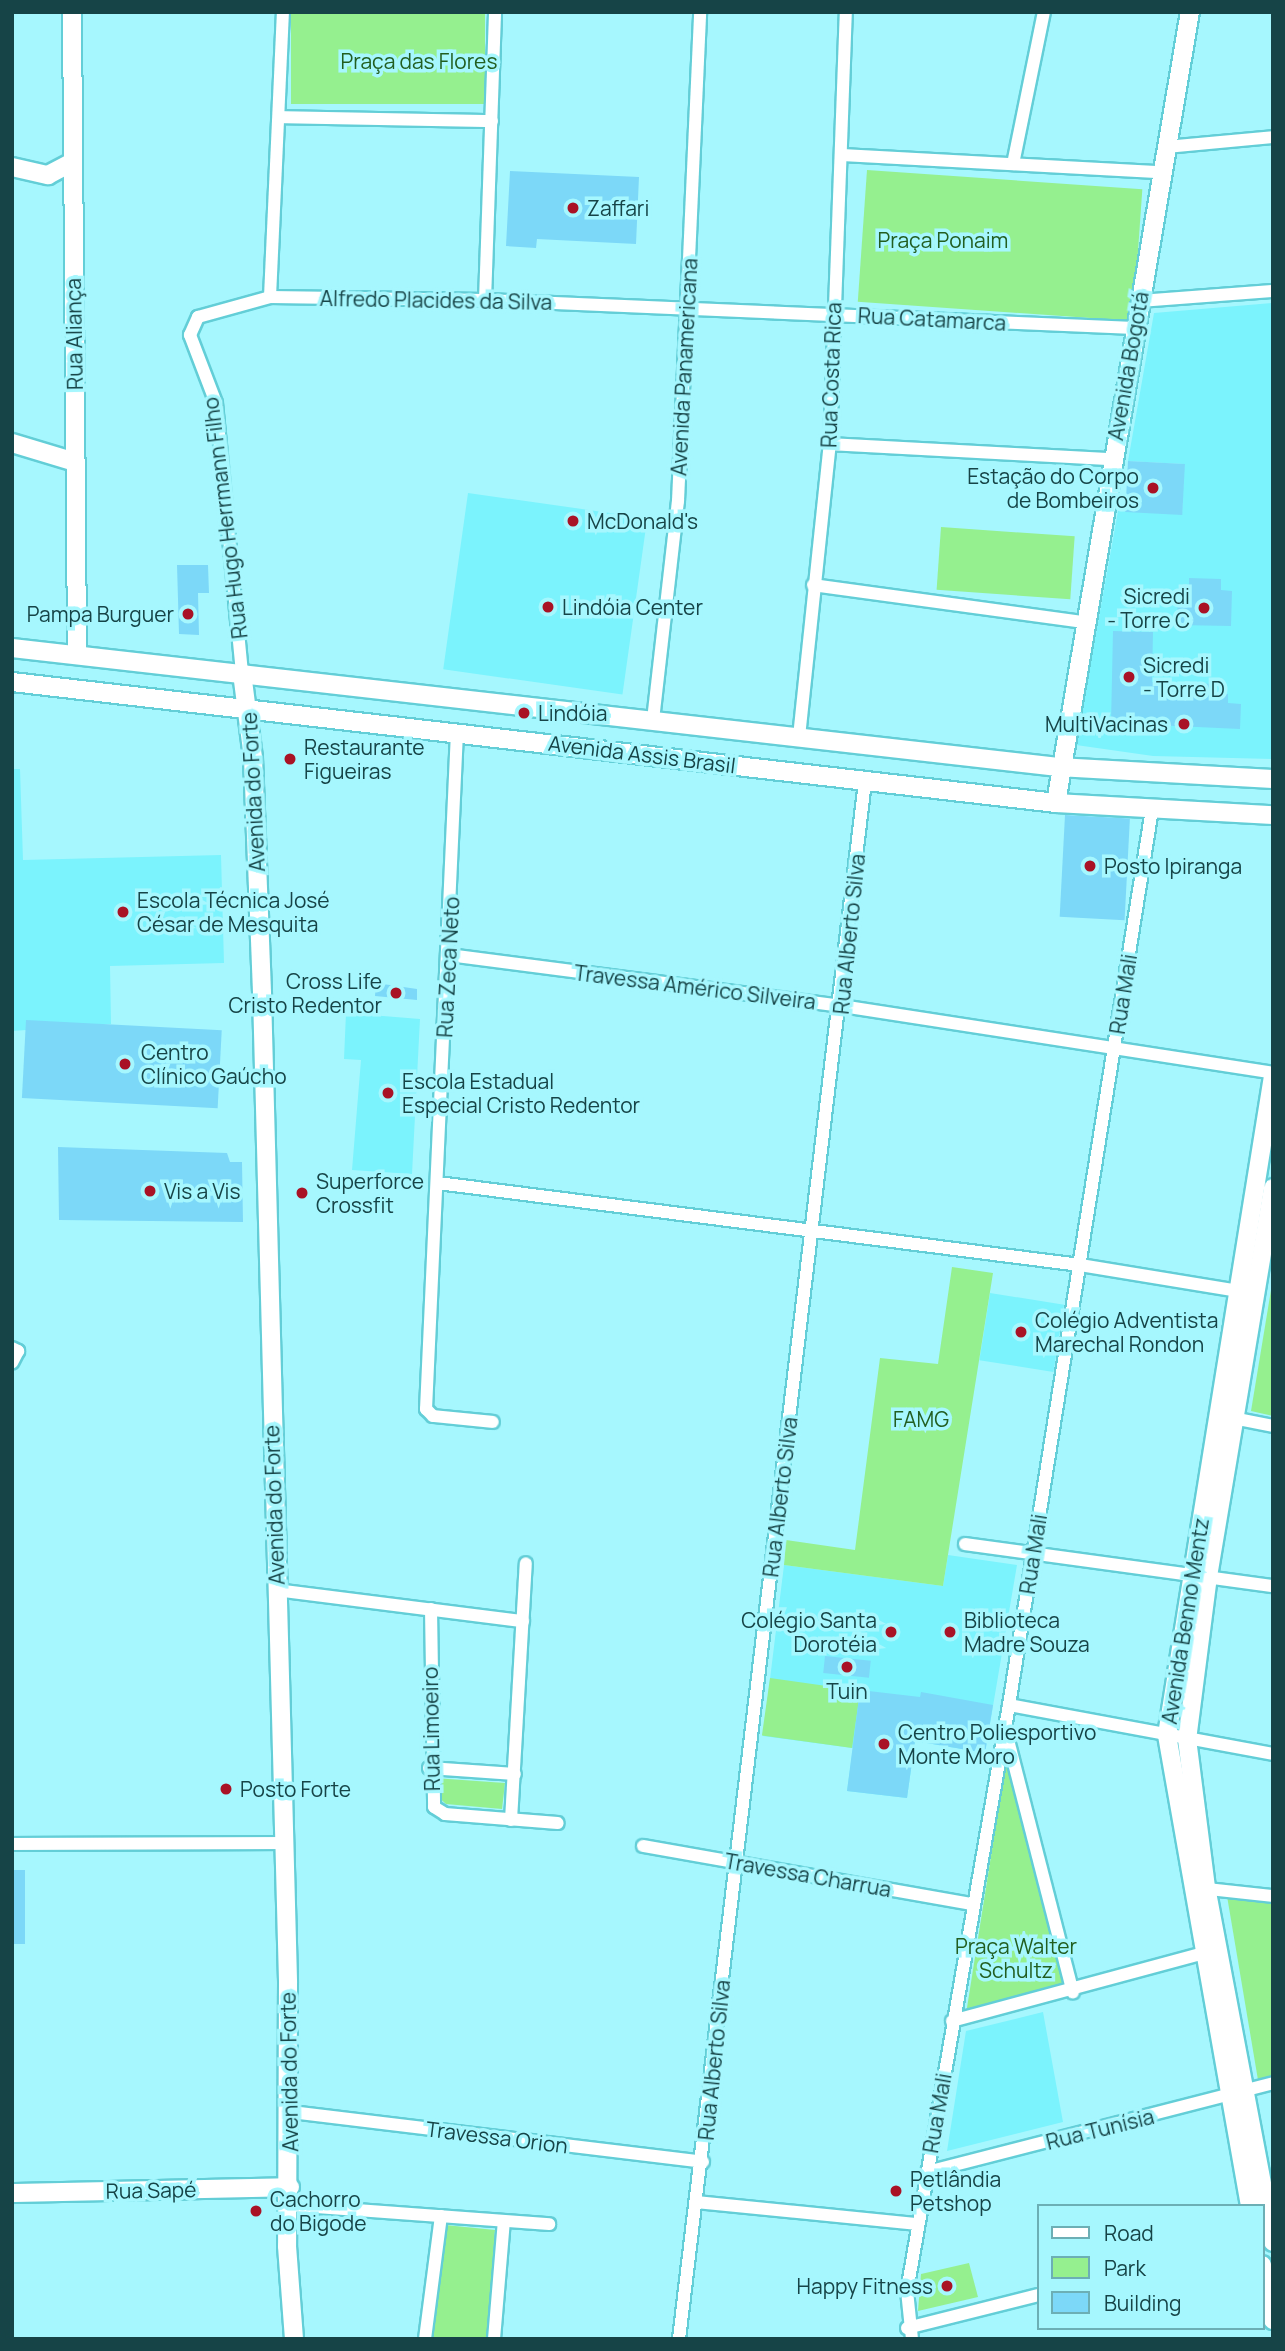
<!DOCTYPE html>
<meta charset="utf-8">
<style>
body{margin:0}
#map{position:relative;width:1285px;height:2351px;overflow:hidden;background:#a6f7fe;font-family:Manrope,sans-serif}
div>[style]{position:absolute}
.built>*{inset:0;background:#7bf3fd;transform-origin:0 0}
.green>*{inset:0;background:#95f08f;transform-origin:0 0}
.building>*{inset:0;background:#7cd8f8;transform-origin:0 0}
.roads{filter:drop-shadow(2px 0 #63ced7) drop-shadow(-2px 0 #63ced7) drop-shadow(0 2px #63ced7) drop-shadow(0 -2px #63ced7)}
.street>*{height:12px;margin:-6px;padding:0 6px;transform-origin:6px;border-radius:6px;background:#fff}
.secondary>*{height:18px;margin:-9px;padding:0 9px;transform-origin:9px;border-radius:9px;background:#fff}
.dots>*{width:19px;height:19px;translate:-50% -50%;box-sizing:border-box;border:4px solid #a6f7fe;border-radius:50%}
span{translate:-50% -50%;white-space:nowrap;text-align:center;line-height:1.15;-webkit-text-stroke:7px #a6f7fe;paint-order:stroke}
.park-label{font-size:21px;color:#225e20}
.poi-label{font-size:21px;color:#164447}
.left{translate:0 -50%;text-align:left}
.right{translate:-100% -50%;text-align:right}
.street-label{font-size:21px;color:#164447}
.frame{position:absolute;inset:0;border:14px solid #164447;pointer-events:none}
.legend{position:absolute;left:1037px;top:2204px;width:228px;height:126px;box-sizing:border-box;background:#a6f7fe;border:2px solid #6cafb5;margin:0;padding:9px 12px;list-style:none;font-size:21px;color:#164447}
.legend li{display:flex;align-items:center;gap:14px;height:35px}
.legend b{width:35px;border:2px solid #6cafb5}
</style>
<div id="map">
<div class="built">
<div style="clip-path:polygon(1273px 303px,1273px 759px,1153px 756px,1076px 745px,1118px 511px,1182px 514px,1184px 464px,1128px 461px,1154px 313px)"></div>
<div style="left:468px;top:493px;width:181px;height:178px;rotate:8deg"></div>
<div style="clip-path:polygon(12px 769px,20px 769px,23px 860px,221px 855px,224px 963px,110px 966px,111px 1024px,12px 1031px)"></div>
<div style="clip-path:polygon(346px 1013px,420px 1019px,412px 1174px,352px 1170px,361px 1060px,344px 1059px)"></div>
<div style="left:990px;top:1293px;width:75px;height:68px;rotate:9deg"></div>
<div style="clip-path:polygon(948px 1555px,1017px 1565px,985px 1753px,915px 1741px,907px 1798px,847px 1791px,853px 1748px,763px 1736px,784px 1565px,943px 1586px)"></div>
<div style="clip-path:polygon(1043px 2012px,1063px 2122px,947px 2151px,966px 2031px)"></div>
</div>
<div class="green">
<div style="left:291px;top:12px;width:194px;height:92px"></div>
<div style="left:867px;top:170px;width:276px;height:132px;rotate:4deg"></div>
<div style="left:941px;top:527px;width:134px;height:63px;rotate:4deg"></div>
<div style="clip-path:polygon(952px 1267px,993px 1273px,943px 1586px,784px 1565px,786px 1540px,855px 1550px,880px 1358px,938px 1364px)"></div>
<div style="clip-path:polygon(1273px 1278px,1273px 1416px,1251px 1411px)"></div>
<div style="left:770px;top:1678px;width:91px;height:58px;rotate:8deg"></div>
<div style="clip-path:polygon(1007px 1755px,1064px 1988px,966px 2014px)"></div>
<div style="clip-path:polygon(434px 1778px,505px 1783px,502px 1809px,446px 1804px,435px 1794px)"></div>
<div style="clip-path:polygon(1226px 1890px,1273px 1898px,1273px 2075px,1258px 2080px)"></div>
<div style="clip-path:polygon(445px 2225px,495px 2230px,487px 2339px,431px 2339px)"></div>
<div style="clip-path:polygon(969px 2263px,978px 2297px,918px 2311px,921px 2274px)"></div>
</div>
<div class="building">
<div style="clip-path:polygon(510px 171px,639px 177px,636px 244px,537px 239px,536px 248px,506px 246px)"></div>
<div style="left:1128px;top:461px;width:57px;height:51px;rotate:3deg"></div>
<div style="clip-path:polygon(177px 565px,208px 565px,209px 593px,198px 593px,199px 635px,179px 634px)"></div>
<div style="clip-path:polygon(1189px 578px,1221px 579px,1221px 590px,1232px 591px,1231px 626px,1177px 625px,1178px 588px,1189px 589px)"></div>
<div style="clip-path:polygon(1113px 631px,1153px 632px,1152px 682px,1217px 684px,1217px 694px,1228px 694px,1228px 703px,1241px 704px,1240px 729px,1111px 723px)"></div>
<div style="left:1065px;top:815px;width:65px;height:102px;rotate:3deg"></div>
<div style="clip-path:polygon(376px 983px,417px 989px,417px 1000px,375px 996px)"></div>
<div style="left:26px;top:1020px;width:196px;height:78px;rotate:3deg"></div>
<div style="clip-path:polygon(58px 1147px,227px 1153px,230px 1162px,242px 1162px,243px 1222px,59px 1220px)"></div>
<div style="left:825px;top:1656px;width:46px;height:17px;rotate:6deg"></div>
<div style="clip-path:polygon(860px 1690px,920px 1697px,921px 1692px,993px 1705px,985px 1753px,915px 1741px,907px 1798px,847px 1791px)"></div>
<div style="left:12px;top:1870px;width:13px;height:74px"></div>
</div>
<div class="roads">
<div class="street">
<div style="left:279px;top:117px;width:213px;rotate:1.1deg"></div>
<div style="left:1166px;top:147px;width:107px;rotate:-5.3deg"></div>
<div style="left:842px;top:155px;width:319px;rotate:3.1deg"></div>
<div style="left:1013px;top:164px;width:155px;rotate:-78.5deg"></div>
<div style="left:270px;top:297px;width:285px;rotate:-87.4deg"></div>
<div style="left:485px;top:300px;width:288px;rotate:-88deg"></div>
<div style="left:1139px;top:301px;width:134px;rotate:-4.3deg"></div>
<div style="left:830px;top:444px;width:281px;rotate:3.1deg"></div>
<div style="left:813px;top:585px;width:273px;rotate:7.8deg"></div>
<div style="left:242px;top:673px;width:271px;rotate:-95.5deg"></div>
<div style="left:216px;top:403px;width:73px;rotate:-110.9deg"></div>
<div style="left:190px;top:335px;width:20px;rotate:-66deg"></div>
<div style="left:198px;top:317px;width:75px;rotate:-15.5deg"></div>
<div style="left:270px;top:297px;width:215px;rotate:0.8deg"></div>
<div style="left:485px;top:300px;width:650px;rotate:2.47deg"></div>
<div style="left:653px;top:720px;width:220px;rotate:-83.5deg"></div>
<div style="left:678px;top:501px;width:489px;rotate:-87.4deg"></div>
<div style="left:457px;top:732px;width:678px;rotate:92.62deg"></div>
<div style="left:426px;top:1409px;width:10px;rotate:45deg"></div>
<div style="left:433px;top:1416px;width:60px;rotate:5.7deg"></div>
<div style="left:799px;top:737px;width:295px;rotate:-84deg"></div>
<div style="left:830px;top:444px;width:432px;rotate:-87.9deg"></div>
<div style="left:449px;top:955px;width:396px;rotate:7.4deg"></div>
<div style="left:842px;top:1006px;width:436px;rotate:8.8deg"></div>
<div style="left:438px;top:1183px;width:647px;rotate:7.28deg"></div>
<div style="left:1080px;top:1265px;width:167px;rotate:9.3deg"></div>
<div style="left:12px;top:1348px;width:7px;rotate:27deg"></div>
<div style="left:18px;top:1351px;width:13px;rotate:117deg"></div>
<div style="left:1228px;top:1417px;width:46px;rotate:11.3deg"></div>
<div style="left:965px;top:1544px;width:311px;rotate:7.8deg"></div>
<div style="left:276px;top:1590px;width:249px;rotate:7.2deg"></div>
<div style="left:431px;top:1609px;width:198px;rotate:89.1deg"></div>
<div style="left:434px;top:1807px;width:13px;rotate:32deg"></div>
<div style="left:445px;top:1814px;width:113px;rotate:4.6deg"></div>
<div style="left:1009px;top:1705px;width:269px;rotate:10.5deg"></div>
<div style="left:1006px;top:1732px;width:269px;rotate:75.6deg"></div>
<div style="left:429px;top:1768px;width:86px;rotate:4deg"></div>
<div style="left:511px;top:1820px;width:257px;rotate:-86.7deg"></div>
<div style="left:12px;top:1844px;width:271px;rotate:-0.2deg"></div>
<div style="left:643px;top:1846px;width:334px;rotate:10deg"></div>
<div style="left:1199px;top:1888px;width:74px;rotate:6.2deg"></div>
<div style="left:952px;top:2021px;width:268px;rotate:-15.1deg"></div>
<div style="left:291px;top:2112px;width:415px;rotate:6.9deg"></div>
<div style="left:927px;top:2172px;width:357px;rotate:-14.4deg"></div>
<div style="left:696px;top:2202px;width:223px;rotate:5.7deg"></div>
<div style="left:289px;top:2205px;width:261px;rotate:4.2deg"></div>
<div style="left:907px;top:2328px;width:135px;rotate:-14.1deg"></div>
<div style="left:425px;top:2339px;width:124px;rotate:-82.6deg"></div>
<div style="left:494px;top:2339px;width:118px;rotate:-85.2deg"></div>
<div style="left:679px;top:2339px;width:1569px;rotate:-83.19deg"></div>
<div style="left:912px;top:2339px;width:48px;rotate:-95.9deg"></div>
<div style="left:907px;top:2291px;width:595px;rotate:-80.13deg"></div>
<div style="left:1009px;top:1705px;width:907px;rotate:-80.93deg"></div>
</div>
<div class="secondary">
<div style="left:72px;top:12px;width:643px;rotate:89.55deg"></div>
<div style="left:12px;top:167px;width:37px;rotate:13deg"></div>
<div style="left:48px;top:175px;width:27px;rotate:-28deg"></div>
<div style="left:12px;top:443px;width:66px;rotate:16.8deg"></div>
<div style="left:12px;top:648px;width:1053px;rotate:6.49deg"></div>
<div style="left:1058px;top:767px;width:215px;rotate:3.2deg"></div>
<div style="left:242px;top:673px;width:86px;rotate:82.6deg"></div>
<div style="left:253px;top:758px;width:236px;rotate:87.8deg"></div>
<div style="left:262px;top:994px;width:989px;rotate:88.49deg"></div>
<div style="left:288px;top:1983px;width:263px;rotate:90.2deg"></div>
<div style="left:287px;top:2246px;width:93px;rotate:85.7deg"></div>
<div style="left:12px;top:682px;width:1051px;rotate:6.61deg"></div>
<div style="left:1056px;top:803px;width:217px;rotate:3.2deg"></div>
<div style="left:1056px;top:803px;width:802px;rotate:-80.39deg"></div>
<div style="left:1273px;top:1188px;width:393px;rotate:99.5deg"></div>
<div style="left:1208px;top:1576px;width:164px;rotate:97.3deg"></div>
<div style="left:1187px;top:1739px;width:149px;rotate:82.7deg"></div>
<div style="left:1206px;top:1887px;width:361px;rotate:79.3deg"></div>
<div style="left:12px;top:2193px;width:278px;rotate:-1.2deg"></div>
<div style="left:1250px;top:2206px;width:478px;rotate:-100deg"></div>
<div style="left:1167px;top:1735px;width:667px;rotate:-80.86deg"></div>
<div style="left:1262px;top:2265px;width:56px;rotate:78.7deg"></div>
</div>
</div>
<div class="dots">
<div style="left:573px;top:208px;background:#a91225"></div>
<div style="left:1153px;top:488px;background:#a91225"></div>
<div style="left:573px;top:521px;background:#a91225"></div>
<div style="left:548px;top:607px;background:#a91225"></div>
<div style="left:1204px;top:608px;background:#a91225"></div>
<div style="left:188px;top:614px;background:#a91225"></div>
<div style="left:1129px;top:677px;background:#a91225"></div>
<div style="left:524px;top:713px;background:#a91225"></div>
<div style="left:1184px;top:724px;background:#a91225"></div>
<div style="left:290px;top:759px;background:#a91225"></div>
<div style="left:1090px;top:866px;background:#a91225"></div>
<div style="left:123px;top:912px;background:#a91225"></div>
<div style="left:396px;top:993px;background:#a91225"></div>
<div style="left:125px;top:1064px;background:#a91225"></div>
<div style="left:388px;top:1093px;background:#a91225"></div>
<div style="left:150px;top:1191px;background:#a91225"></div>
<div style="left:302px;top:1193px;background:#a91225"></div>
<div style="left:1021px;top:1332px;background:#a91225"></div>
<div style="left:891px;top:1632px;background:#a91225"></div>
<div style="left:950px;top:1632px;background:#a91225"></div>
<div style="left:847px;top:1667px;background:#a91225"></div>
<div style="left:884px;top:1744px;background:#a91225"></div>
<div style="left:226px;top:1789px;background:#a91225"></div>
<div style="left:896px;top:2191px;background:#a91225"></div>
<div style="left:256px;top:2211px;background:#a91225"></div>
<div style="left:947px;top:2286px;background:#a91225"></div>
</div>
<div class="park-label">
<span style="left:419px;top:61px">Praça das Flores</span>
<span style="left:943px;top:240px">Praça Ponaim</span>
<span style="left:921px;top:1419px">FAMG</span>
<span style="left:1016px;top:1958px">Praça Walter<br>Schultz</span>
</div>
<div class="poi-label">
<span class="left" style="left:587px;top:208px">Zaffari</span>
<span class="right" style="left:1139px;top:488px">Estação do Corpo<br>de Bombeiros</span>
<span class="left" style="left:587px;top:521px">McDonald's</span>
<span class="right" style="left:1190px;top:608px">Sicredi<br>- Torre C</span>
<span class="left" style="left:562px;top:607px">Lindóia Center</span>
<span class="right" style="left:174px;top:614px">Pampa Burguer</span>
<span class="left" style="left:1143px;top:677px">Sicredi<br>- Torre D</span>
<span class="left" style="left:538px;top:713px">Lindóia</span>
<span class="right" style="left:1168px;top:724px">MultiVacinas</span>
<span class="left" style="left:304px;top:759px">Restaurante<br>Figueiras</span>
<span class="left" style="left:1104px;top:866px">Posto Ipiranga</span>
<span class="left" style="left:137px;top:912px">Escola Técnica José<br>César de Mesquita</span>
<span class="right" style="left:382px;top:993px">Cross Life<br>Cristo Redentor</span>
<span class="left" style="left:141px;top:1064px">Centro<br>Clínico Gaúcho</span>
<span class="left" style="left:402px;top:1093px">Escola Estadual<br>Especial Cristo Redentor</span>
<span class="left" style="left:316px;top:1193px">Superforce<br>Crossfit</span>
<span class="left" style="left:164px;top:1191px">Vis a Vis</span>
<span class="left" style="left:1035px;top:1332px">Colégio Adventista<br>Marechal Rondon</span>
<span class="right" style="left:877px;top:1632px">Colégio Santa<br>Dorotéia</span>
<span class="left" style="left:964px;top:1632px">Biblioteca<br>Madre Souza</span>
<span style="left:847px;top:1691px">Tuin</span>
<span class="left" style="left:898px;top:1744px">Centro Poliesportivo<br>Monte Moro</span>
<span class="left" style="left:240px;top:1789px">Posto Forte</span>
<span class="left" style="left:910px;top:2191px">Petlândia<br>Petshop</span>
<span class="left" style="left:270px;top:2211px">Cachorro<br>do Bigode</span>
<span class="right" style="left:933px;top:2286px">Happy Fitness</span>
</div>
<div class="street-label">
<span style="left:436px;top:300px;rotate:1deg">Alfredo Placides da Silva</span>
<span style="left:932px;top:319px;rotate:3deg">Rua Catamarca</span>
<span style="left:74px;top:334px;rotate:-91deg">Rua Aliança</span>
<span style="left:1128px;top:366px;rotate:-80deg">Avenida Bogotá</span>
<span style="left:684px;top:367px;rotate:-87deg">Avenida Panamericana</span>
<span style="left:831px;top:375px;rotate:-88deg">Rua Costa Rica</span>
<span style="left:225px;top:518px;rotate:-97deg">Rua Hugo Herrmann Filho</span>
<span style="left:642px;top:754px;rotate:7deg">Avenida Assis Brasil</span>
<span style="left:253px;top:792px;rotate:-93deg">Avenida do Forte</span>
<span style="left:849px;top:934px;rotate:-84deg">Rua Alberto Silva</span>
<span style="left:448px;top:967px;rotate:-87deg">Rua Zeca Neto</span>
<span style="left:695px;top:987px;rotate:7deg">Travessa Américo Silveira</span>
<span style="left:1123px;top:994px;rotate:-81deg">Rua Mali</span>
<span style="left:780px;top:1497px;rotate:-83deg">Rua Alberto Silva</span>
<span style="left:274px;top:1505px;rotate:-92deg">Avenida do Forte</span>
<span style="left:1033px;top:1554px;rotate:-81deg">Rua Mali</span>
<span style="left:1185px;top:1621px;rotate:-81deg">Avenida Benno Mentz</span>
<span style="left:431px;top:1729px;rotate:-91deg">Rua Limoeiro</span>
<span style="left:808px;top:1875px;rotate:10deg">Travessa Charrua</span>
<span style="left:714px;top:2060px;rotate:-84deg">Rua Alberto Silva</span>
<span style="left:289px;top:2072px;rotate:-91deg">Avenida do Forte</span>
<span style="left:937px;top:2113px;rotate:-80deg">Rua Mali</span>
<span style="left:1100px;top:2129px;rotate:-14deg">Rua Tunísia</span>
<span style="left:497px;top:2137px;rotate:7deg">Travessa Orion</span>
<span style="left:151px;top:2190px;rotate:-1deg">Rua Sapé</span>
</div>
<div class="frame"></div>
<ul class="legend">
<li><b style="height:9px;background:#fff"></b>Road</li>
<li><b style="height:19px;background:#95f08f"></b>Park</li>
<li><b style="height:19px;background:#7cd8f8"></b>Building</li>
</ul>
</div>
